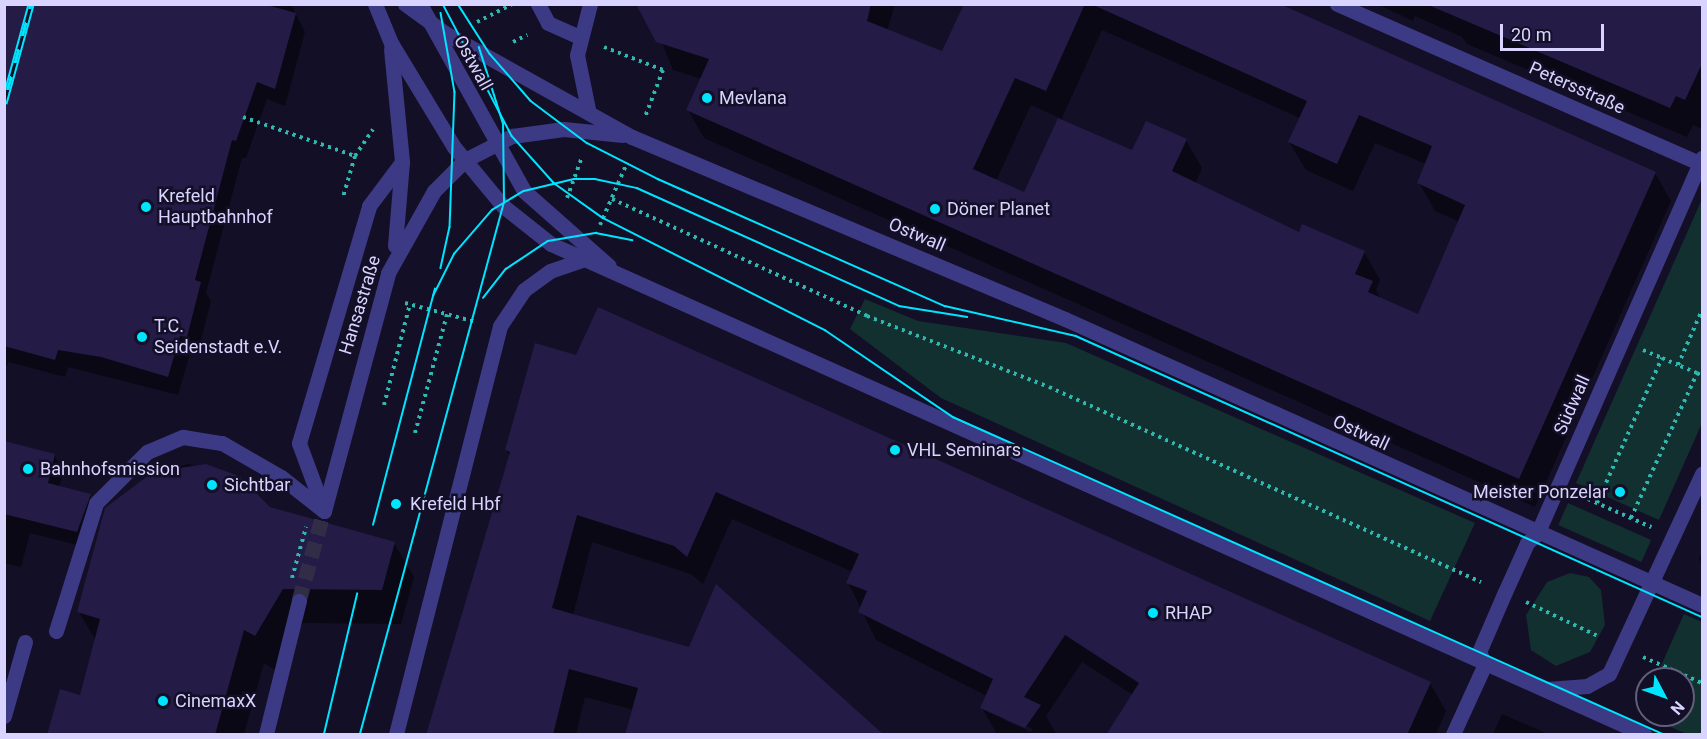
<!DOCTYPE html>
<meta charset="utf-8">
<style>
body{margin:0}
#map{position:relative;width:1707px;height:739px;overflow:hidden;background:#130f26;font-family:Roboto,sans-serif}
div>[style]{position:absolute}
.green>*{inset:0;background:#12302f;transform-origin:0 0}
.shadow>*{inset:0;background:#0007}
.building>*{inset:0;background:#241b47}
.tertiary-tunnel>*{height:15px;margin-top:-7.5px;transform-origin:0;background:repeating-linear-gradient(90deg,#312d47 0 15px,transparent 0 23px)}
.path>*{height:4px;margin-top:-2px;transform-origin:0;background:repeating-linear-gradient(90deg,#2fb8b0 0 3px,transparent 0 7.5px)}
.service>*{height:15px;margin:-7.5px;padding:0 7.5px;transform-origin:7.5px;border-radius:7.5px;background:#3d3a85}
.minor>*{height:15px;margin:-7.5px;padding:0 7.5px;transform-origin:7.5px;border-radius:7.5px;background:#3d3a85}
.tertiary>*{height:15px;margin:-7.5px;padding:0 7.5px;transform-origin:7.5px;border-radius:7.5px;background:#3d3a85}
.tram>*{height:1.5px;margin:-0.75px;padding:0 0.75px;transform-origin:0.75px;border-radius:0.75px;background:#00e5ff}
.rail>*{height:7px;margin-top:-3.5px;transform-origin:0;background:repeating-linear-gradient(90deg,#130f26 0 14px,#00e5ff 0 28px);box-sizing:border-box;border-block:2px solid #00e5ff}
.dots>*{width:16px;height:16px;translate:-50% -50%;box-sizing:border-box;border:3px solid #130f26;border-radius:50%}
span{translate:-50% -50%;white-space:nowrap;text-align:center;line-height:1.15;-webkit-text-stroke:5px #130f26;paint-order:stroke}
.street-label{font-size:18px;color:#d9d4ff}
.poi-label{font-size:18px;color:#d9d4ff}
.left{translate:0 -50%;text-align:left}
.right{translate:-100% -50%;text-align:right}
.frame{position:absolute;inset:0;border:6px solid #d9d4ff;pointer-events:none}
.north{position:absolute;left:1635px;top:667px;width:60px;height:60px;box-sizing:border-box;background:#130f26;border:2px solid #625e7d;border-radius:50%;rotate:131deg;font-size:16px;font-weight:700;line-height:24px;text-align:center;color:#d9d4ff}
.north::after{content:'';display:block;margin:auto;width:21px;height:27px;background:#00e5ff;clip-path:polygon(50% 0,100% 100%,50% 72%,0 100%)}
.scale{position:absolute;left:1500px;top:24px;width:104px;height:27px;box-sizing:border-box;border:3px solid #d9d4ff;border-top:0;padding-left:8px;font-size:18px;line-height:21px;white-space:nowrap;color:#d9d4ff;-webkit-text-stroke:4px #130f26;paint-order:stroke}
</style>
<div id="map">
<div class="green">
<div style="clip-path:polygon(1702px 199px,1702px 423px,1659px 520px,1576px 483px)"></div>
<div style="clip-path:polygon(865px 299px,918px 321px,1066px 343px,1475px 523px,1430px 621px,941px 398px,850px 329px)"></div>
<div style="left:1568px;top:503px;width:91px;height:24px;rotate:24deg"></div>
<div style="clip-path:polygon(1570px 573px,1589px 577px,1601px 590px,1605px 625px,1590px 652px,1556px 666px,1531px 650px,1526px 615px,1547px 582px)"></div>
<div style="clip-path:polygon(1684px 614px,1702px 622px,1702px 734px,1687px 734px,1640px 714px,1647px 698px,1647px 715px,1683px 715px,1683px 679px,1655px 679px)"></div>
</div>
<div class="shadow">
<div style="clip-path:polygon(4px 4px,291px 4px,305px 32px,285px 106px,267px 99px,246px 158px,242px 158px,206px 293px,211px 301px,197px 355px,190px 354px,178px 395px,68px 367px,65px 377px,9px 362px,4px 370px)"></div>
<div style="clip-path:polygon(evenodd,646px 4px,895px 4px,887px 31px,943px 53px,965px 4px,1277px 4px,1655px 173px,1671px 201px,1535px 507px,704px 138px,688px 110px,702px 79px,673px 70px,646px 4px,1102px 30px,1300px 118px,1289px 142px,1306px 170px,1353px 191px,1375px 143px,1426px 164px,1419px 183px,1435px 211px,1460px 222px,1419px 316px,1381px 299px,1376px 290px,1380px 280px,1364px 252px,1300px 234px,1195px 184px,1202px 168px,1186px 140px,1133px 152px,1061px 120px,1102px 30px,646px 4px,1031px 105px,1060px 118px,1025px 194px,996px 181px,1031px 105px)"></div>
<div style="clip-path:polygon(1377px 4px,1702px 4px,1702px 129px,1693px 125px,1687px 137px,1467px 44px,1462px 37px,1415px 16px,1413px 21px)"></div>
<div style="clip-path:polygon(evenodd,536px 345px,1430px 683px,1446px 711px,1436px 734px,1108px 734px,1133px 695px,1082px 662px,1046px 716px,1056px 734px,997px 734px,982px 708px,987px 696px,876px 640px,848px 582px,853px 572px,732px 519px,703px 584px,691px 574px,592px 542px,573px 615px,882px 734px,634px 710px,585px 697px,576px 734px,427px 734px,510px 456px,506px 450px,536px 345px,1004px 717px,1033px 729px,1031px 732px,1004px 720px,1004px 717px)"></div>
<div style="clip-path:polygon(4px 443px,54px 455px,64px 471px,59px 487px,90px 496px,99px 511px,85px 547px,30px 533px,21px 567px,4px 563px)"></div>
<div style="clip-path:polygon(188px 464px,239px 477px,269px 508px,394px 543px,414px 577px,401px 624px,303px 623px,275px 670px,264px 663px,244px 734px,49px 734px,81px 697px,96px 641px,79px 612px,106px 509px,154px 473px)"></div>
<div style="clip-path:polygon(1702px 552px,1702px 565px,1699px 559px)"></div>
<div style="clip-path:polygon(1502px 714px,1548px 734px,1493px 734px)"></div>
</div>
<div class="building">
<div style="clip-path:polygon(4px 4px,263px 4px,296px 13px,275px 89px,257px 82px,236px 141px,232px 140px,195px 280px,201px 282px,187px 337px,180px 336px,168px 377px,101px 357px,58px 350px,55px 360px,4px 346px)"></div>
<div style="clip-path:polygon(636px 4px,871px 4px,867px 21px,942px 51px,964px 4px,1085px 4px,1046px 91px,1015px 78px,973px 169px,1024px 192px,1058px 118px,1132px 150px,1146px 121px,1187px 139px,1172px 171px,1299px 232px,1302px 224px,1365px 251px,1355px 274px,1373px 281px,1368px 292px,1418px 314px,1465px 205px,1417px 183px,1432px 146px,1359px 115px,1337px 164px,1288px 142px,1307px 101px,1091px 4px,1280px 4px,1656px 172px,1519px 479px,686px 110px,709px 59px,656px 42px)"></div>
<div style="clip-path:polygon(1426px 4px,1702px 4px,1702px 64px,1685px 100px,1676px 96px,1670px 108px)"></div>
<div style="clip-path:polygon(598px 307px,1431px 682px,1407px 735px,1106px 735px,1139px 683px,1065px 635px,1024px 697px,1041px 705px,1025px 728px,980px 708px,993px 679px,858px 612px,867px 591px,846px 583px,859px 554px,716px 492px,687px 557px,674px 546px,577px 515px,552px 608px,689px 647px,716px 584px,884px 735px,625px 735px,638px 688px,569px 669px,553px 735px,426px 735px,510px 452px,505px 450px,535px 343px,576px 355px)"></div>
<div style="clip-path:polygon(4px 441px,55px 454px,48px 483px,91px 494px,77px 532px,4px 514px)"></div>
<div style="clip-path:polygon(206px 464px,239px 476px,270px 507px,395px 542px,382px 590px,283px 589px,255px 636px,244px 630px,215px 735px,47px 735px,60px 689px,80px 695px,100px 619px,77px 612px,105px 508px,153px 472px)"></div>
</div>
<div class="tertiary-tunnel">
<div style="left:299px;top:601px;width:93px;rotate:-74.5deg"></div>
</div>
<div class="path">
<div style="left:477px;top:22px;width:39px;rotate:-27deg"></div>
<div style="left:513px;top:42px;width:16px;rotate:-27deg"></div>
<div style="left:604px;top:47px;width:63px;rotate:21.3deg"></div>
<div style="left:663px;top:70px;width:50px;rotate:111deg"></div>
<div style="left:243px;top:117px;width:119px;rotate:19.2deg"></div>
<div style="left:355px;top:156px;width:43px;rotate:106.3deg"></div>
<div style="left:355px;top:156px;width:32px;rotate:-56deg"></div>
<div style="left:567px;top:198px;width:44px;rotate:-69.9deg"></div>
<div style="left:612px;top:199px;width:281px;rotate:24.6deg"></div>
<div style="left:867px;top:316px;width:195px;rotate:21.3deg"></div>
<div style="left:1049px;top:387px;width:474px;rotate:24.3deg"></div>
<div style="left:600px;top:225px;width:68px;rotate:-66.5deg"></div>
<div style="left:405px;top:303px;width:73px;rotate:15deg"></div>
<div style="left:1643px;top:350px;width:21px;rotate:23deg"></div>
<div style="left:1697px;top:373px;width:6px;rotate:31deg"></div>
<div style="left:384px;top:405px;width:104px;rotate:-75.6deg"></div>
<div style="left:415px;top:433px;width:123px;rotate:-74.9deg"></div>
<div style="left:1581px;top:496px;width:77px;rotate:23.9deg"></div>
<div style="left:1597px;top:503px;width:159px;rotate:-65.9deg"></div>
<div style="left:1662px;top:358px;width:17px;rotate:24deg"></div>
<div style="left:1631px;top:518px;width:159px;rotate:-65.5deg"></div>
<div style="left:1697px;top:373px;width:21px;rotate:-157deg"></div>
<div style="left:1678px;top:365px;width:60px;rotate:-66.4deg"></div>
<div style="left:292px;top:578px;width:53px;rotate:-74.6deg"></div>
<div style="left:1526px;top:602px;width:80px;rotate:25.3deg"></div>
<div style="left:1643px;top:657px;width:64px;rotate:23.8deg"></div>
</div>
<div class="service">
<div style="left:420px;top:4px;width:214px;rotate:60.9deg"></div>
<div style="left:524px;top:191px;width:113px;rotate:41.4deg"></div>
<div style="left:538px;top:4px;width:21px;rotate:62deg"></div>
<div style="left:548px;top:23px;width:36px;rotate:24deg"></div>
<div style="left:323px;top:508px;width:69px;rotate:-110.3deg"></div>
<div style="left:299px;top:443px;width:247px;rotate:-73.5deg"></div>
<div style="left:369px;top:206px;width:55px;rotate:-53.1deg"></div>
<div style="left:56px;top:631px;width:134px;rotate:-72.6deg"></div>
<div style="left:96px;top:503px;width:72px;rotate:-45deg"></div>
<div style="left:147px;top:452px;width:39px;rotate:-23deg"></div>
<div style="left:183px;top:437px;width:39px;rotate:9deg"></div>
<div style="left:222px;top:443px;width:68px;rotate:30deg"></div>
<div style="left:281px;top:477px;width:55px;rotate:38.3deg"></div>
<div style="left:4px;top:716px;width:77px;rotate:-74.2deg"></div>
</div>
<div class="minor">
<div style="left:1337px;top:4px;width:399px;rotate:23.7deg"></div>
<div style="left:588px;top:109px;width:55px;rotate:-101.5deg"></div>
<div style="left:577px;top:55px;width:53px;rotate:-75.7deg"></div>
<div style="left:1547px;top:689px;width:40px;rotate:-4.3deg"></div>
<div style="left:1587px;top:686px;width:25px;rotate:-29deg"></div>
<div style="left:1609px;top:674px;width:221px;rotate:-65.1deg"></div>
<div style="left:1453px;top:734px;width:77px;rotate:-65.4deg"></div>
<div style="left:1485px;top:664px;width:13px;rotate:-117deg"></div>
<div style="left:1479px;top:652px;width:65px;rotate:-66.6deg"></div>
<div style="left:1505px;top:592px;width:54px;rotate:-65.8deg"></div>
<div style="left:1527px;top:543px;width:13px;rotate:-42deg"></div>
<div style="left:1537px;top:534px;width:411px;rotate:-66.3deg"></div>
</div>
<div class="tertiary">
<div style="left:375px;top:4px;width:42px;rotate:67.7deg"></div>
<div style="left:391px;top:43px;width:122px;rotate:58.8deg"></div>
<div style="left:454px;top:147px;width:77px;rotate:50.3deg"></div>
<div style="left:503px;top:206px;width:61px;rotate:38.4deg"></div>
<div style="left:551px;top:244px;width:1198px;rotate:24.15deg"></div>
<div style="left:405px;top:4px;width:49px;rotate:35.9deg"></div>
<div style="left:445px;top:33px;width:214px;rotate:29.1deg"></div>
<div style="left:632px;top:137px;width:470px;rotate:22.8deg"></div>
<div style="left:1065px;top:319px;width:698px;rotate:24.18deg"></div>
<div style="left:391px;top:49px;width:114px;rotate:84.4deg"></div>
<div style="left:402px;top:162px;width:84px;rotate:94.8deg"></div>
<div style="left:324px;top:511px;width:246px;rotate:-74.9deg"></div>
<div style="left:388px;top:273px;width:94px;rotate:-60.7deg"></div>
<div style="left:434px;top:191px;width:44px;rotate:-45deg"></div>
<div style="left:465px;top:160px;width:53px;rotate:-27.1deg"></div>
<div style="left:512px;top:136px;width:52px;rotate:-7.7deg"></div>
<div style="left:564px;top:129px;width:59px;rotate:5.8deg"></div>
<div style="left:266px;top:734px;width:137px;rotate:-76.1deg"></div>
<div style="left:396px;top:734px;width:421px;rotate:-75.7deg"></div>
<div style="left:500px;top:326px;width:43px;rotate:-56.3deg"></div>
<div style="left:524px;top:290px;width:32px;rotate:-36deg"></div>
<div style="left:550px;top:271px;width:34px;rotate:-19deg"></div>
</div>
<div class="tram">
<div style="left:443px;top:4px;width:149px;rotate:62.4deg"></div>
<div style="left:512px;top:136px;width:63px;rotate:48.2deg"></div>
<div style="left:554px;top:183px;width:60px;rotate:35.5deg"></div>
<div style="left:603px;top:218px;width:249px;rotate:26.8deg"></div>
<div style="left:825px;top:330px;width:155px;rotate:34.2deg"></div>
<div style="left:953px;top:417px;width:778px;rotate:24.06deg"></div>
<div style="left:458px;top:4px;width:59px;rotate:57.4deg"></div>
<div style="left:490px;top:54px;width:62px;rotate:48.9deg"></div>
<div style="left:531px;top:101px;width:70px;rotate:36.9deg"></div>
<div style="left:587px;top:143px;width:80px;rotate:26.9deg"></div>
<div style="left:658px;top:179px;width:314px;rotate:23.9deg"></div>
<div style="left:945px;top:306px;width:134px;rotate:12.9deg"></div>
<div style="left:1076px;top:336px;width:686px;rotate:24.17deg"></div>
<div style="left:441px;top:13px;width:80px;rotate:80deg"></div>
<div style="left:455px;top:92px;width:135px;rotate:92.1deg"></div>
<div style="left:450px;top:227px;width:42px;rotate:102.4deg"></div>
<div style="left:433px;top:296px;width:47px;rotate:-63.4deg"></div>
<div style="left:454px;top:254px;width:58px;rotate:-49.2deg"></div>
<div style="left:492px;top:210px;width:37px;rotate:-31deg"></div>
<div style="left:524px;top:191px;width:51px;rotate:-13.5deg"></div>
<div style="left:574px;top:179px;width:21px"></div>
<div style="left:595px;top:179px;width:43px;rotate:12.1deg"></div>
<div style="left:637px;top:188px;width:287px;rotate:24.2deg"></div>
<div style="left:899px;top:306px;width:69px;rotate:9.2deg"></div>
<div style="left:483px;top:298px;width:37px;rotate:-52deg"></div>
<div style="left:506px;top:269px;width:50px;rotate:-33.7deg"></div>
<div style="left:548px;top:241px;width:49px;rotate:-9.5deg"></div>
<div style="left:596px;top:233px;width:37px;rotate:11deg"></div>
<div style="left:373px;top:525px;width:244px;rotate:-75.3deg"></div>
<div style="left:324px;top:734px;width:144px;rotate:-76.7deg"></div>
<div style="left:360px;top:734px;width:551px;rotate:-74.85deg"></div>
<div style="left:504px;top:202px;width:78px;rotate:-90.7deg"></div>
<div style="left:503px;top:124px;width:80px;rotate:-107.5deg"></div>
</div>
<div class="rail">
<div style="left:4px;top:103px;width:103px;rotate:-74.7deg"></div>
</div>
<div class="dots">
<div style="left:707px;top:98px;background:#00e5ff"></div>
<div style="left:146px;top:207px;background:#00e5ff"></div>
<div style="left:935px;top:209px;background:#00e5ff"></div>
<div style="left:142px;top:337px;background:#00e5ff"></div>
<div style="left:895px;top:450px;background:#00e5ff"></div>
<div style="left:28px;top:469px;background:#00e5ff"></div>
<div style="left:212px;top:485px;background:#00e5ff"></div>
<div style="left:1620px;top:492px;background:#00e5ff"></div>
<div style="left:396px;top:504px;background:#00e5ff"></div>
<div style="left:1153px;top:613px;background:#00e5ff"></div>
<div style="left:163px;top:701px;background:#00e5ff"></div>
</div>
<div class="street-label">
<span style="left:473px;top:63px;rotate:61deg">Ostwall</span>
<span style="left:1577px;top:88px;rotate:24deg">Petersstraße</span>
<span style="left:917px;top:235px;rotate:23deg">Ostwall</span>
<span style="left:360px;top:305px;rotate:-73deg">Hansastraße</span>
<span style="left:1572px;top:405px;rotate:-66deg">Südwall</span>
<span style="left:1361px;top:433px;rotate:25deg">Ostwall</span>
</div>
<div class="poi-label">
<span class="left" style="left:719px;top:98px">Mevlana</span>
<span class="left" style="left:158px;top:207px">Krefeld<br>Hauptbahnhof</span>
<span class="left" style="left:947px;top:209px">Döner Planet</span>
<span class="left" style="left:154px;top:337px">T.C.<br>Seidenstadt e.V.</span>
<span class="left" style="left:907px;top:450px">VHL Seminars</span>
<span class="left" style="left:40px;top:469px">Bahnhofsmission</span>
<span class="left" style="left:224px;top:485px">Sichtbar</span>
<span class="right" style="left:1608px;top:492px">Meister Ponzelar</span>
<span class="left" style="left:410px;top:504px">Krefeld Hbf</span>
<span class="left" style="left:1165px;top:613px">RHAP</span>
<span class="left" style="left:175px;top:701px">CinemaxX</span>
</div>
<div class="frame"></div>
<div class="north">N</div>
<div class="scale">20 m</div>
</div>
